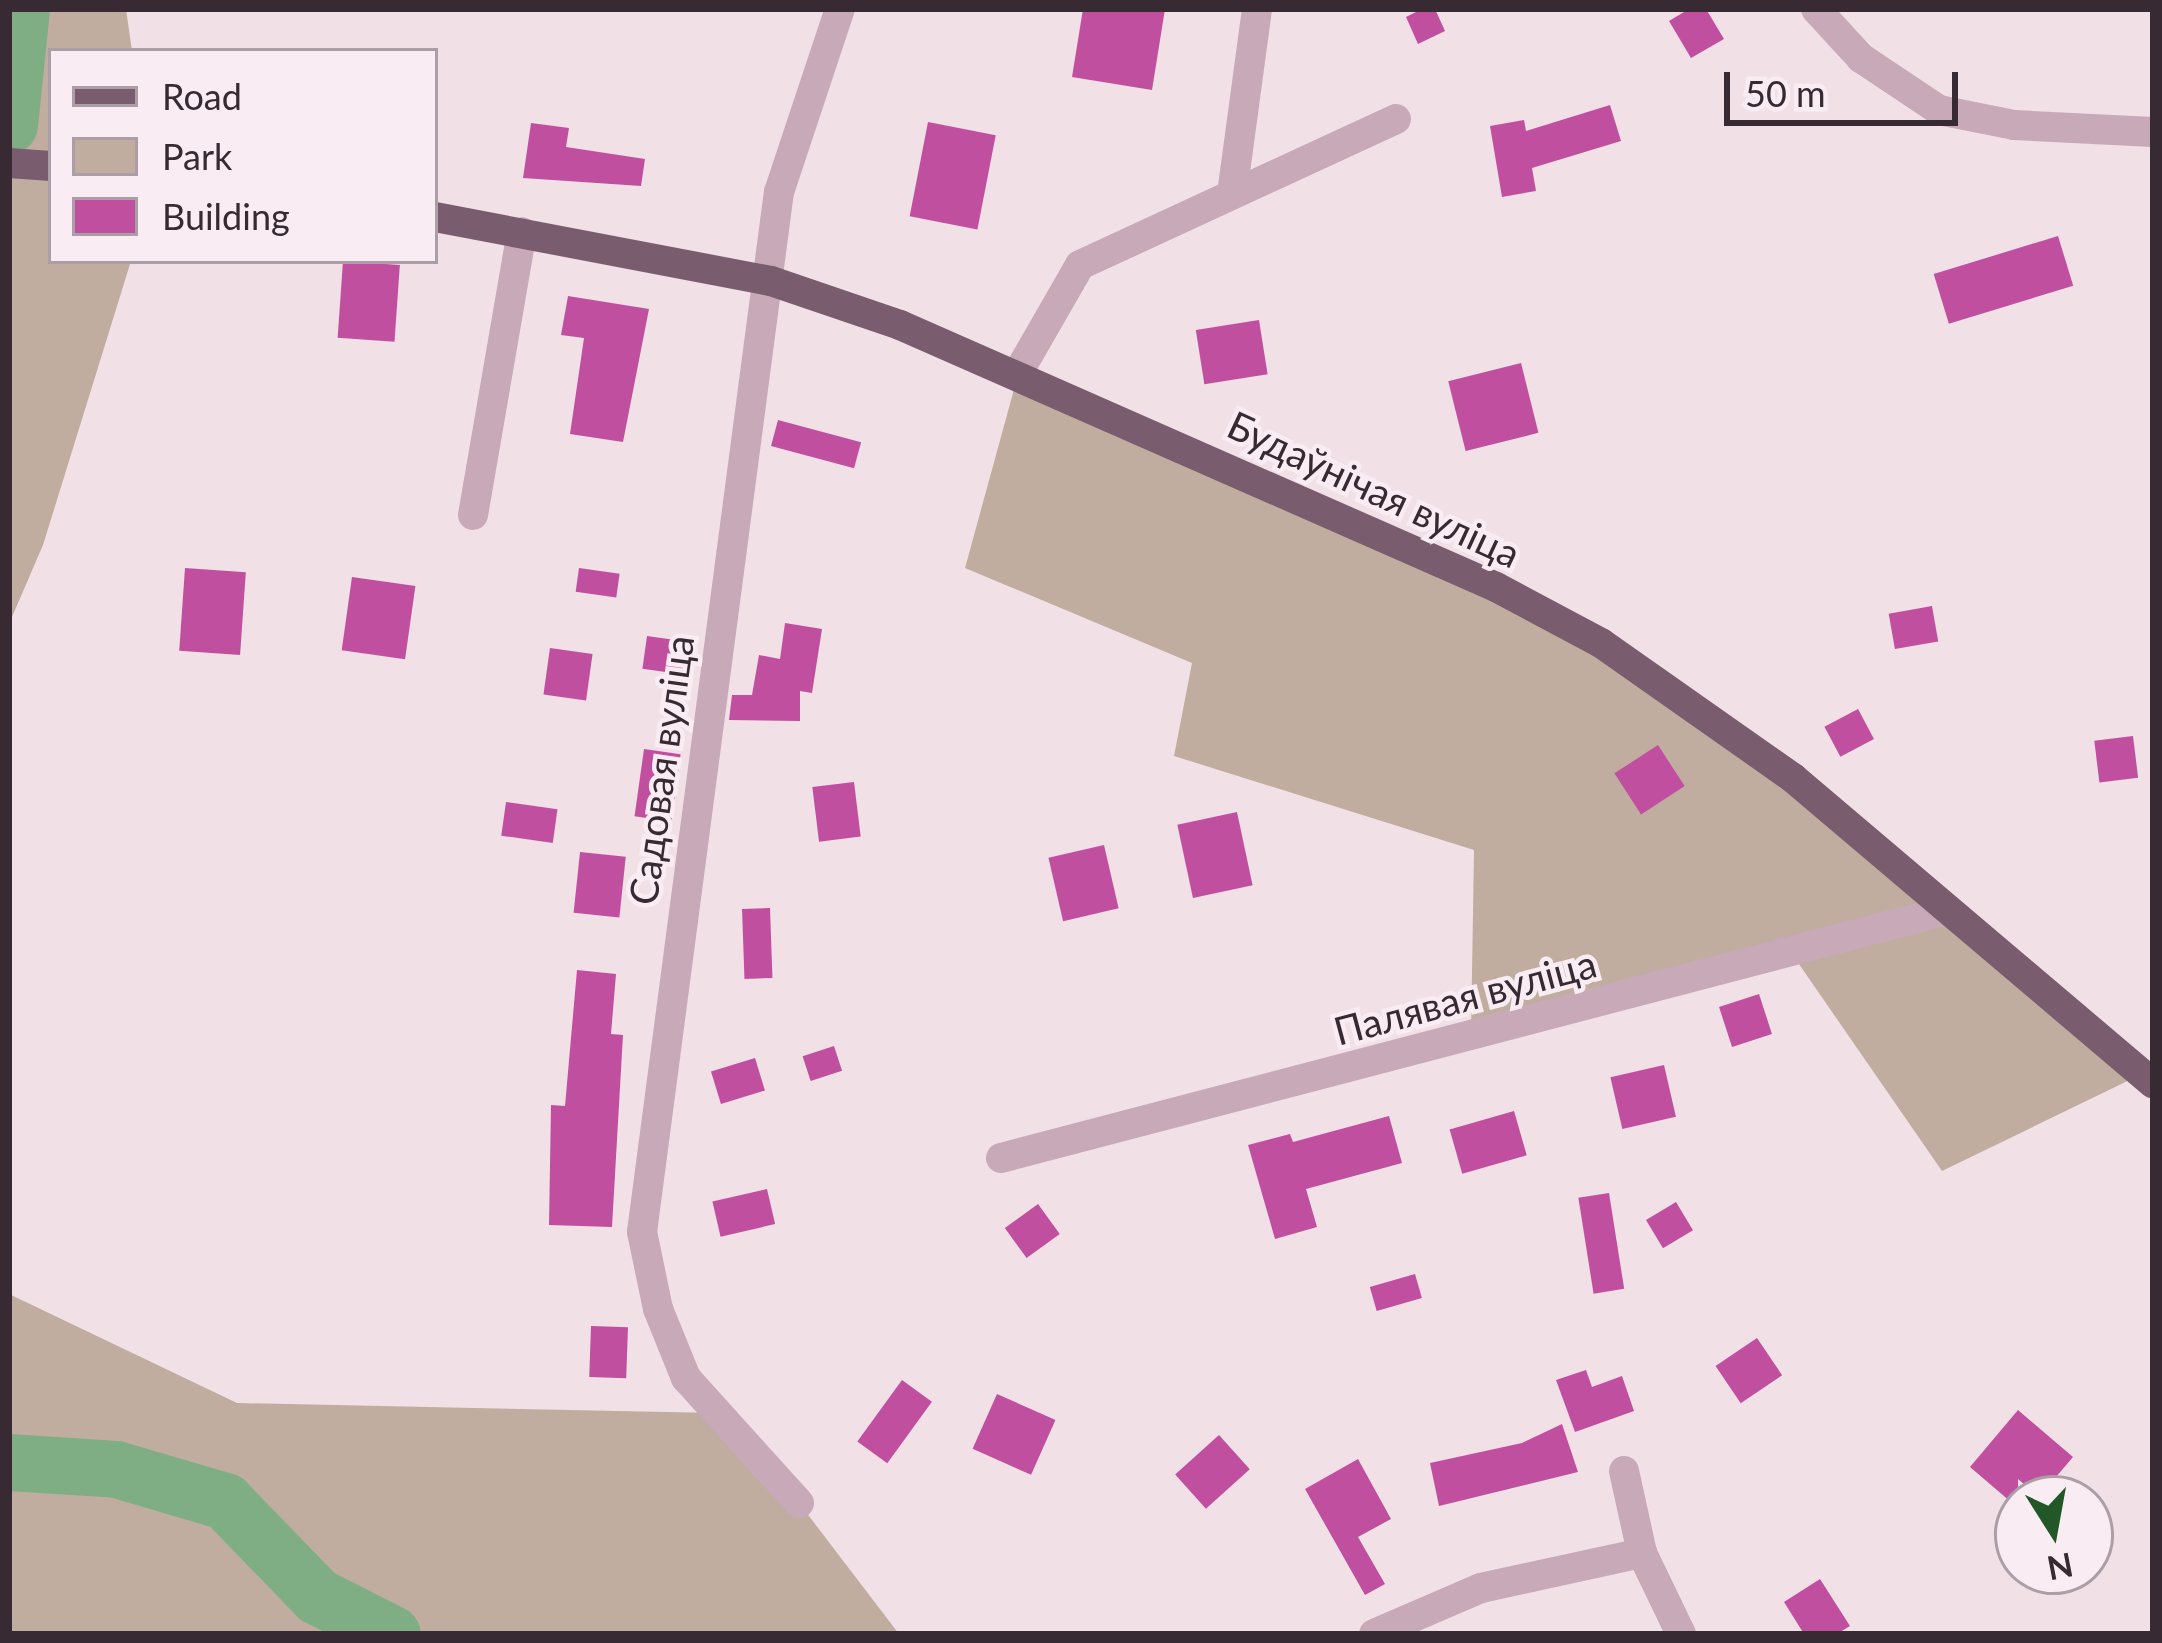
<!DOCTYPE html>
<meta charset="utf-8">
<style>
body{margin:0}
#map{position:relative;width:2162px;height:1643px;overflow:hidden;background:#f2e0e7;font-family:Lato,sans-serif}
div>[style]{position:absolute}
.green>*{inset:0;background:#c0ada0}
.river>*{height:57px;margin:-28.5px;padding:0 28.5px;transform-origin:28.5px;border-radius:28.5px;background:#80ae84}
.building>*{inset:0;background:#c0509f;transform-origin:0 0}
.minor>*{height:30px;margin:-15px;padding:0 15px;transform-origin:15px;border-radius:15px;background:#c7a9b7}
.major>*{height:30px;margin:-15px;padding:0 15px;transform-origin:15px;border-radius:15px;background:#795c6e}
span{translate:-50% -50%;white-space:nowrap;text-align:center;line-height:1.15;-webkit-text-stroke:9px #f9ecf2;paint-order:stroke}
.street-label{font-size:39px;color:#382a33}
.frame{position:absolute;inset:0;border:12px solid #382a33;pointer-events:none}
.legend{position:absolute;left:48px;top:48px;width:390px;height:216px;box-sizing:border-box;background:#f9ecf2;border:3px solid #ac9ea6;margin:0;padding:15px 21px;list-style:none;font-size:36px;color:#382a33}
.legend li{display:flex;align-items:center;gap:24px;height:60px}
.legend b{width:60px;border:3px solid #ac9ea6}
.north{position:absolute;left:1994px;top:1475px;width:120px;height:120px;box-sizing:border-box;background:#f9ecf2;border:3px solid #ac9ea6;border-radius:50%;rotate:169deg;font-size:33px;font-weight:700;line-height:48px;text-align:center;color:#382a33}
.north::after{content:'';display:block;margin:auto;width:42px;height:54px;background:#225828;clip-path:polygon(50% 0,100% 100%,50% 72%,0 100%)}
.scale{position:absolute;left:1724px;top:72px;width:234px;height:54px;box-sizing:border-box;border:6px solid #382a33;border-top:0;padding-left:15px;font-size:36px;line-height:42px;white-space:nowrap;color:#382a33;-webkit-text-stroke:9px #f9ecf2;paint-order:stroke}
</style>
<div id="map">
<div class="green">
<div style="clip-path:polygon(9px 9px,126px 9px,132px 51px,51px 51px,51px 261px,131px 261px,43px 545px,9px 624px)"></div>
<div style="clip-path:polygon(1019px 371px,1601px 643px,2142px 1074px,1942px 1171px,1792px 954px,1471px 1035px,1474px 850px,1174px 756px,1192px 663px,965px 568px)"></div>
<div style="clip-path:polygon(9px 1294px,237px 1403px,717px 1413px,799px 1503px,899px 1634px,9px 1634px)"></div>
</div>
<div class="river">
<div style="left:9px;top:125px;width:117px;rotate:-84.1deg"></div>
<div style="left:9px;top:1462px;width:107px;rotate:3.7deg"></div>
<div style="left:116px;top:1469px;width:114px;rotate:16.4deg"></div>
<div style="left:225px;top:1501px;width:132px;rotate:45.9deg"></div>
<div style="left:317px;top:1596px;width:84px;rotate:26.9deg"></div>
</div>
<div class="building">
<div style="clip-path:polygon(1083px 9px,1165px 9px,1152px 90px,1072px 77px)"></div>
<div style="clip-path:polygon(1422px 9px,1435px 9px,1445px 31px,1418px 44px,1406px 17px)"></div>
<div style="clip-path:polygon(1689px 9px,1706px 9px,1724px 39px,1691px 58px,1669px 21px)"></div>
<div style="clip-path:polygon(1610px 105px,1621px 141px,1532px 168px,1536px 191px,1502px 197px,1490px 126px,1524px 120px,1526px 131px)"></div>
<div style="left:928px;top:122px;width:69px;height:96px;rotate:11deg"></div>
<div style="clip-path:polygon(531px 123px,569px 128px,566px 147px,645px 159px,641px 186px,523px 178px)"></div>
<div style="left:2058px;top:236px;width:52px;height:130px;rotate:73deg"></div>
<div style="left:343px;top:261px;width:57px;height:77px;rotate:4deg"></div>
<div style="clip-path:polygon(568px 296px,649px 309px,623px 442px,570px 434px,584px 338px,561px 335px)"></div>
<div style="left:1259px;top:320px;width:55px;height:64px;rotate:81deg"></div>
<div style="left:1521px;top:363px;width:72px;height:75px;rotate:76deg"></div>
<div style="left:778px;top:420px;width:86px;height:27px;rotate:15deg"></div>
<div style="left:185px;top:568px;width:61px;height:83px;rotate:4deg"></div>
<div style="left:579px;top:568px;width:41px;height:24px;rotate:8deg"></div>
<div style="left:352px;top:577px;width:64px;height:74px;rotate:8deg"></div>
<div style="left:1932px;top:606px;width:36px;height:44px;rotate:80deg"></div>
<div style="clip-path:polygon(785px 623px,822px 629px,812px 693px,800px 691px,800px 721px,729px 720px,732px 695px,752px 695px,759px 655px,780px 659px)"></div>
<div style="left:647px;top:636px;width:45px;height:33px;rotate:8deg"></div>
<div style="left:550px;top:648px;width:43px;height:47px;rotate:8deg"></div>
<div style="left:1858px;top:709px;width:34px;height:38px;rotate:62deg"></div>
<div style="left:2133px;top:736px;width:42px;height:39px;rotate:83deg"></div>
<div style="left:1658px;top:745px;width:49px;height:52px;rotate:57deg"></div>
<div style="left:644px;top:749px;width:37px;height:68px;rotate:8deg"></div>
<div style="left:854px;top:782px;width:55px;height:42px;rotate:83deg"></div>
<div style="left:506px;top:802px;width:52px;height:34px;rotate:8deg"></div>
<div style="left:1237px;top:812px;width:75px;height:61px;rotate:78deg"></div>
<div style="left:1104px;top:845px;width:65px;height:57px;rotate:77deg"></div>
<div style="left:580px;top:852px;width:46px;height:61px;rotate:6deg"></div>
<div style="left:770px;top:908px;width:70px;height:28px;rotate:88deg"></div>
<div style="clip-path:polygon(577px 970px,616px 974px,611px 1034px,623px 1035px,612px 1227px,549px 1225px,551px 1105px,565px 1106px)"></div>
<div style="left:1759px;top:994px;width:42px;height:42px;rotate:72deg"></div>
<div style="left:834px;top:1046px;width:26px;height:33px;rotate:72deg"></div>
<div style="left:755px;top:1058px;width:34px;height:46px;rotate:73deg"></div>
<div style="left:1664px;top:1065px;width:53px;height:55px;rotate:77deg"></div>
<div style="left:1514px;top:1111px;width:46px;height:67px;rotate:74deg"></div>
<div style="clip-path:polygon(1389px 1116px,1402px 1163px,1306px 1189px,1317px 1227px,1275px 1239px,1248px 1145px,1290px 1134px,1293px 1142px)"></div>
<div style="left:767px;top:1189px;width:36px;height:56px;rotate:77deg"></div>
<div style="left:1609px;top:1193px;width:97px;height:31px;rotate:81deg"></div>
<div style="left:1676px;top:1202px;width:33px;height:35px;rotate:59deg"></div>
<div style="left:1038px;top:1204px;width:37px;height:41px;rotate:54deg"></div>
<div style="left:1415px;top:1274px;width:25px;height:47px;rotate:74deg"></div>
<div style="left:591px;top:1326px;width:37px;height:51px;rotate:2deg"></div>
<div style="left:1757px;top:1338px;width:45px;height:50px;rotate:56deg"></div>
<div style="clip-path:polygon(1586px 1370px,1592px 1387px,1622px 1376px,1634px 1411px,1575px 1432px,1556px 1380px)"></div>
<div style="left:902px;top:1380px;width:37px;height:76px;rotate:36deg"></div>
<div style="left:997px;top:1394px;width:64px;height:60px;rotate:24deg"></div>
<div style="clip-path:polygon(2018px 1410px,2073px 1457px,2039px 1497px,2018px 1479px,2018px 1508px,1970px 1467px)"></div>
<div style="clip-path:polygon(1562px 1424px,1578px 1472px,1439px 1506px,1430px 1463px,1522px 1443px)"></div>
<div style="left:1219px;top:1435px;width:46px;height:59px;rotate:48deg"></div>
<div style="clip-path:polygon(1358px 1459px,1391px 1519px,1358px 1537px,1385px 1584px,1365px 1595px,1305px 1489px)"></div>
<div style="clip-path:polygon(1820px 1579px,1850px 1626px,1837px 1634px,1804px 1634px,1784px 1602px)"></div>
</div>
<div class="minor">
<div style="left:1816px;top:9px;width:67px;rotate:47.4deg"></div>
<div style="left:1861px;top:58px;width:94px;rotate:33.7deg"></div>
<div style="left:1939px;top:110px;width:76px;rotate:11.3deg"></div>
<div style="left:2014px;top:125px;width:139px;rotate:2.9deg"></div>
<div style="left:1232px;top:194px;width:187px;rotate:-82.3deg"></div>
<div style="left:1019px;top:371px;width:122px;rotate:-60.1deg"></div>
<div style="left:1080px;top:265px;width:348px;rotate:-24.8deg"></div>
<div style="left:473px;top:515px;width:287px;rotate:-80.2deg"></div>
<div style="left:1001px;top:1158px;width:979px;rotate:-14.68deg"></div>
<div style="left:1624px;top:1471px;width:84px;rotate:77.6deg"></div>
<div style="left:1642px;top:1553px;width:90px;rotate:64.3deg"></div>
<div style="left:799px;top:1503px;width:169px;rotate:-132.1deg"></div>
<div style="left:686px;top:1378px;width:74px;rotate:-112.1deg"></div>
<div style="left:658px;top:1309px;width:79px;rotate:-101.7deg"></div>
<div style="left:642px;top:1232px;width:1049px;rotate:-82.5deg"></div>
<div style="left:779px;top:192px;width:193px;rotate:-71.6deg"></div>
<div style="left:1374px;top:1634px;width:116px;rotate:-23.3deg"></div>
<div style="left:1481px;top:1588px;width:165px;rotate:-12.3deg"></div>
</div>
<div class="major">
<div style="left:9px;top:163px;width:42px;rotate:4.1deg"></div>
<div style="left:435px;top:217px;width:342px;rotate:10.8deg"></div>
<div style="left:771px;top:281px;width:136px;rotate:18.8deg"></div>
<div style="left:900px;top:325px;width:651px;rotate:23.73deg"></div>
<div style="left:1496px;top:587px;width:119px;rotate:28.1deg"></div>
<div style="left:1601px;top:643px;width:235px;rotate:35.1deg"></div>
<div style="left:1793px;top:778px;width:472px;rotate:40.3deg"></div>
</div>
<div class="street-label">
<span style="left:1374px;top:489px;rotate:25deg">Будаўнічая вуліца</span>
<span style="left:661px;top:770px;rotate:-82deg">Садовая вуліца</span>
<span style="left:1465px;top:997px;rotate:-15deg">Палявая вуліца</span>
</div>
<div class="frame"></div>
<ul class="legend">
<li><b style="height:15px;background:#795c6e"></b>Road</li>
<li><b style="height:33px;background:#c0ada0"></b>Park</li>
<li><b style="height:33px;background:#c0509f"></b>Building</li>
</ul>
<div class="north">N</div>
<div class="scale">50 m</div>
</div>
